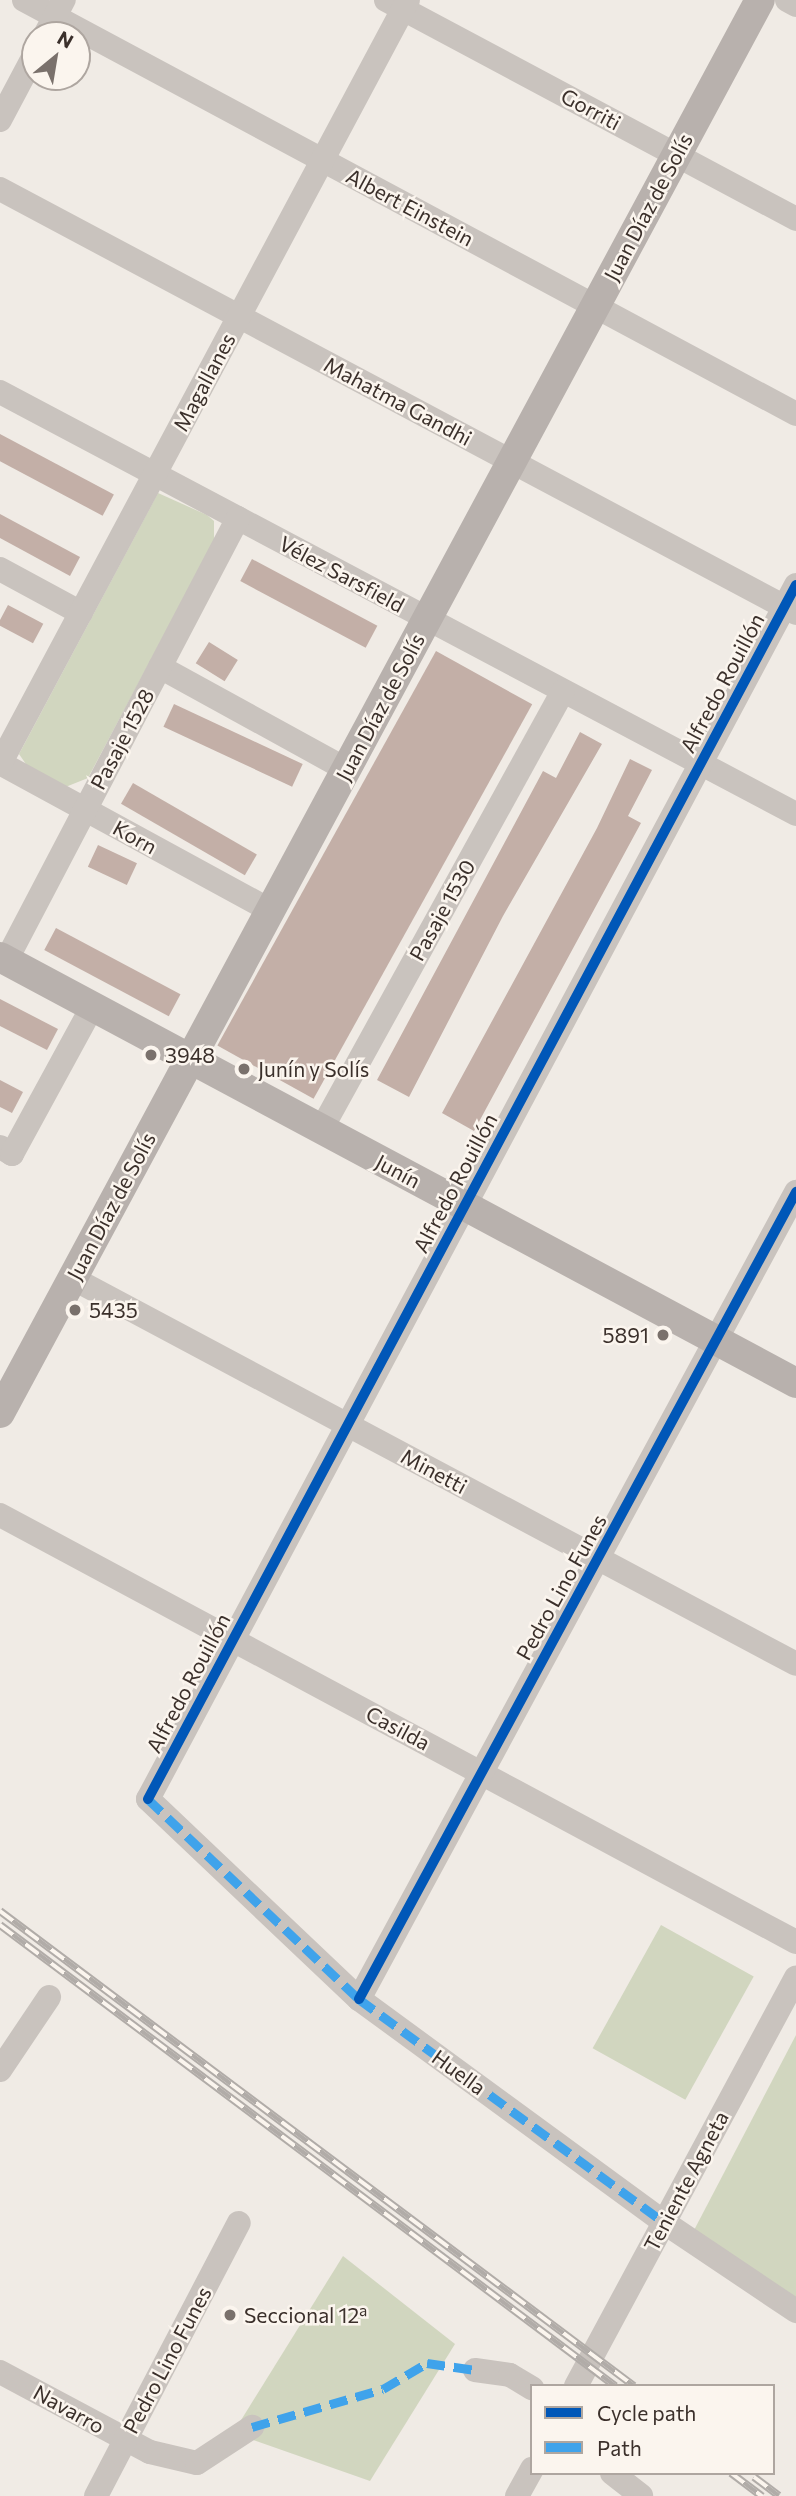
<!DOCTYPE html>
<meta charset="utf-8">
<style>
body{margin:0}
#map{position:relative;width:796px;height:2496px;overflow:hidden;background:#f0ebe5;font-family:Commissioner,sans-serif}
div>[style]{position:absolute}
.green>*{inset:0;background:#d1d6bf;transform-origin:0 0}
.building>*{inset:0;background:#c3afa7;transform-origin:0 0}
.minor>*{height:24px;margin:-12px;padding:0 12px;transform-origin:12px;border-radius:12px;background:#c9c3be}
.major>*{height:30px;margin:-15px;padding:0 15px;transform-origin:15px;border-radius:15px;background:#b8b1ad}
.rail>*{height:8px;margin-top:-4px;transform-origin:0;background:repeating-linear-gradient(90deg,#fbf5ee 0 16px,#b1aca8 0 32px);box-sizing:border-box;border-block:2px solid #b1aca8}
.quiet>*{height:9px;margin-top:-4.5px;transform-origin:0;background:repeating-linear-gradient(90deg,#3fa3eb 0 18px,transparent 0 27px)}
.cycleway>*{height:10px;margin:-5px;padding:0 5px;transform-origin:5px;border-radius:5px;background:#0057b8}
.dots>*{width:19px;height:19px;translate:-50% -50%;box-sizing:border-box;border:4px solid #fbf5ee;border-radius:50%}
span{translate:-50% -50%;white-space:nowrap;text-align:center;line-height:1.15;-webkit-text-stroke:5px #fbf5ee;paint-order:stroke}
.street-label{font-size:21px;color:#3b302b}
.poi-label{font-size:21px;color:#3b302b}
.left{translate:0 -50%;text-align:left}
.right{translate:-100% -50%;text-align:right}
.legend{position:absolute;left:530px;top:2384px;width:245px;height:91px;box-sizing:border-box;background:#fbf5ee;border:2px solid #aea6a0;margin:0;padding:9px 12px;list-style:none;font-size:21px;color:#3b302b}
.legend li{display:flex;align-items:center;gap:14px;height:35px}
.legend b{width:35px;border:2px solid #aea6a0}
.north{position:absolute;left:21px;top:21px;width:70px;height:70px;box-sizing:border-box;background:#fbf5ee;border:2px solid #aea6a0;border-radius:50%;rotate:30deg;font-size:19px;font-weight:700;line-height:28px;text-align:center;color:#3b302b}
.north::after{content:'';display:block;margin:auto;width:24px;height:32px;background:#7a716c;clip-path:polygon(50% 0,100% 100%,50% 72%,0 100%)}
</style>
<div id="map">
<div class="green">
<div style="clip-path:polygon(158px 493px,207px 515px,214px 521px,214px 541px,88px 778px,63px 788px,30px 770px,19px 754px)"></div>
<div style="left:661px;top:1925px;width:106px;height:141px;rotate:29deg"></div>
<div style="clip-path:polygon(796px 2035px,796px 2298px,692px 2234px)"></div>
<div style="clip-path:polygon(343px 2256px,455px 2344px,370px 2481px,233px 2433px)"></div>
</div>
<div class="building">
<div style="left:0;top:434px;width:129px;height:24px;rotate:28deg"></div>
<div style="clip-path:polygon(0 514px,80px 557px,70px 576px,0 538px)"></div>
<div style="left:252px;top:559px;width:142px;height:25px;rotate:28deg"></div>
<div style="left:8px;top:605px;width:40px;height:22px;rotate:28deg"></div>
<div style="left:209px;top:642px;width:34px;height:25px;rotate:32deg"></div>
<div style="left:436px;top:651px;width:110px;height:451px;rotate:29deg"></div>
<div style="left:174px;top:704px;width:142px;height:25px;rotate:25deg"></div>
<div style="clip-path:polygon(580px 732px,602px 744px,503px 916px,409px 1097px,377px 1080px,543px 771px,556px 778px)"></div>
<div style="clip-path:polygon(630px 759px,652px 770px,628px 816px,641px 823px,474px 1131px,442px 1113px,597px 828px)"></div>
<div style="left:133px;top:783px;width:143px;height:24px;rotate:30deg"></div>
<div style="left:98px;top:845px;width:43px;height:24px;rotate:25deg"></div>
<div style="left:56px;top:928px;width:141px;height:25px;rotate:28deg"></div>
<div style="clip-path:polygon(0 999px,58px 1029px,47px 1050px,0 1026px)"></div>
<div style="clip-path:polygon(0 1080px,23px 1092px,12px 1113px,0 1107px)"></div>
</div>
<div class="minor">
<div style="left:24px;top:0;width:876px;rotate:28.2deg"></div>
<div style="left:386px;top:0;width:465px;rotate:28.1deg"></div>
<div style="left:787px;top:0;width:10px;rotate:29deg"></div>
<div style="left:45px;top:35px;width:40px;rotate:-62deg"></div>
<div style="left:0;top:120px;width:75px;rotate:-62.1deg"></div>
<div style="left:0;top:189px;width:902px;rotate:28.04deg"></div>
<div style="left:0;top:392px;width:901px;rotate:27.93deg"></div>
<div style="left:0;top:569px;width:92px;rotate:28.5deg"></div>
<div style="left:796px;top:585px;width:1376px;rotate:118.09deg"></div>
<div style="left:148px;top:1799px;width:291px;rotate:43.5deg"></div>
<div style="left:359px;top:1999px;width:379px;rotate:36.2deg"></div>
<div style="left:665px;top:2223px;width:158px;rotate:33.9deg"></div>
<div style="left:160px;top:667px;width:213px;rotate:28.8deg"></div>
<div style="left:0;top:763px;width:307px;rotate:28.6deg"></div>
<div style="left:0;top:764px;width:866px;rotate:-61.9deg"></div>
<div style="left:6px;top:961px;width:500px;rotate:-62.36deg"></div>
<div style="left:321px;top:1130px;width:501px;rotate:-61.13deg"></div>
<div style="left:0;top:1147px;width:14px;rotate:30deg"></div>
<div style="left:12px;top:1154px;width:167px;rotate:-61.4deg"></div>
<div style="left:72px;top:1278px;width:820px;rotate:28.06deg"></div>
<div style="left:0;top:1515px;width:903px;rotate:28.21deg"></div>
<div style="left:359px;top:1999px;width:918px;rotate:-61.56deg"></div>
<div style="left:0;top:2070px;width:88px;rotate:-56.1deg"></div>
<div style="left:475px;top:2370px;width:35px;rotate:8deg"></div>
<div style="left:510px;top:2375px;width:26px;rotate:31deg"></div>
<div style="left:0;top:2372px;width:170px;rotate:28.1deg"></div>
<div style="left:150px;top:2452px;width:48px;rotate:13.2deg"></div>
<div style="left:197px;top:2463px;width:66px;rotate:-33.2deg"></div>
<div style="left:576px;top:2386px;width:464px;rotate:-61.7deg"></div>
<div style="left:612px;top:2473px;width:37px;rotate:38deg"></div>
<div style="left:96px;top:2496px;width:308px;rotate:-62.4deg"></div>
<div style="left:517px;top:2496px;width:31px;rotate:-61deg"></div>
</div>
<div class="major">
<div style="left:0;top:957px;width:903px;rotate:28.15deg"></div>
<div style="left:0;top:1413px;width:1604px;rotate:-61.73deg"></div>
</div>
<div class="rail">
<div style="left:0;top:1911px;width:792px;rotate:36.84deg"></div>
<div style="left:0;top:1925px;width:769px;rotate:36.85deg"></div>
<div style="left:731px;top:2473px;width:39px;rotate:37deg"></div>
<div style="left:754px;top:2477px;width:31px;rotate:37deg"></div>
</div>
<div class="quiet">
<div style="left:148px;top:1799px;width:291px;rotate:43.5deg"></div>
<div style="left:359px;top:1999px;width:379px;rotate:36.2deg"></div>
<div style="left:252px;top:2427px;width:136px;rotate:-16.2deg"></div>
<div style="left:383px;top:2389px;width:51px;rotate:-30.6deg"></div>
<div style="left:427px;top:2363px;width:49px;rotate:8.3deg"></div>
</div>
<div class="cycleway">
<div style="left:148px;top:1799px;width:1376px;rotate:-61.91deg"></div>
<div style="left:359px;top:1999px;width:918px;rotate:-61.56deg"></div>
</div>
<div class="dots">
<div style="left:151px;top:1055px;background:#7a716c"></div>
<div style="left:244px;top:1069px;background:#7a716c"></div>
<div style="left:75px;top:1310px;background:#7a716c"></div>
<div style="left:663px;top:1335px;background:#7a716c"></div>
<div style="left:230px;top:2315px;background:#7a716c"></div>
</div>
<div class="street-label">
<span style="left:591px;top:109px;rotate:28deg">Gorriti</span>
<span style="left:410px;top:207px;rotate:28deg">Albert Einstein</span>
<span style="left:648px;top:207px;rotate:-62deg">Juan Díaz de Solís</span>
<span style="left:204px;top:382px;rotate:-62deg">Magallanes</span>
<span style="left:398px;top:401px;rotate:28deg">Mahatma Gandhi</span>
<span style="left:342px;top:574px;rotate:28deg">Vélez Sarsfield</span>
<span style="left:722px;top:683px;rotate:-62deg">Alfredo Rouillón</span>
<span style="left:380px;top:707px;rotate:-62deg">Juan Díaz de Solís</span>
<span style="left:122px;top:739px;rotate:-62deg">Pasaje 1528</span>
<span style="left:135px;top:837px;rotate:29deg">Korn</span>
<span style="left:442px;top:910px;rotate:-61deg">Pasaje 1530</span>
<span style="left:398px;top:1171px;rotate:28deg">Junín</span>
<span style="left:455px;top:1183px;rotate:-62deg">Alfredo Rouillón</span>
<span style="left:111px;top:1206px;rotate:-62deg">Juan Díaz de Solís</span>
<span style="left:434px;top:1471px;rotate:28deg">Minetti</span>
<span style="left:561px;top:1587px;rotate:-61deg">Pedro Lino Funes</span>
<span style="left:188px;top:1683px;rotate:-62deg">Alfredo Rouillón</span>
<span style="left:398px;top:1728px;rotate:28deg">Casilda</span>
<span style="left:459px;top:2072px;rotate:36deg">Huella</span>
<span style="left:686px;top:2181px;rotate:-62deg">Teniente Agneta</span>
<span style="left:167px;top:2360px;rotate:-62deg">Pedro Lino Funes</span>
<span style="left:69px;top:2409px;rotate:29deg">Navarro</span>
</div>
<div class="poi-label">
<span class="left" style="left:165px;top:1055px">3948</span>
<span class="left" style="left:258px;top:1069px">Junín y Solís</span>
<span class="left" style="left:89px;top:1310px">5435</span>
<span class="right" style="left:649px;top:1335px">5891</span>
<span class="left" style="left:244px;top:2315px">Seccional 12ª</span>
</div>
<ul class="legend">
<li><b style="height:9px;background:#0057b8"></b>Cycle path</li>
<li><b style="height:9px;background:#3fa3eb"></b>Path</li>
</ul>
<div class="north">N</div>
</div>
